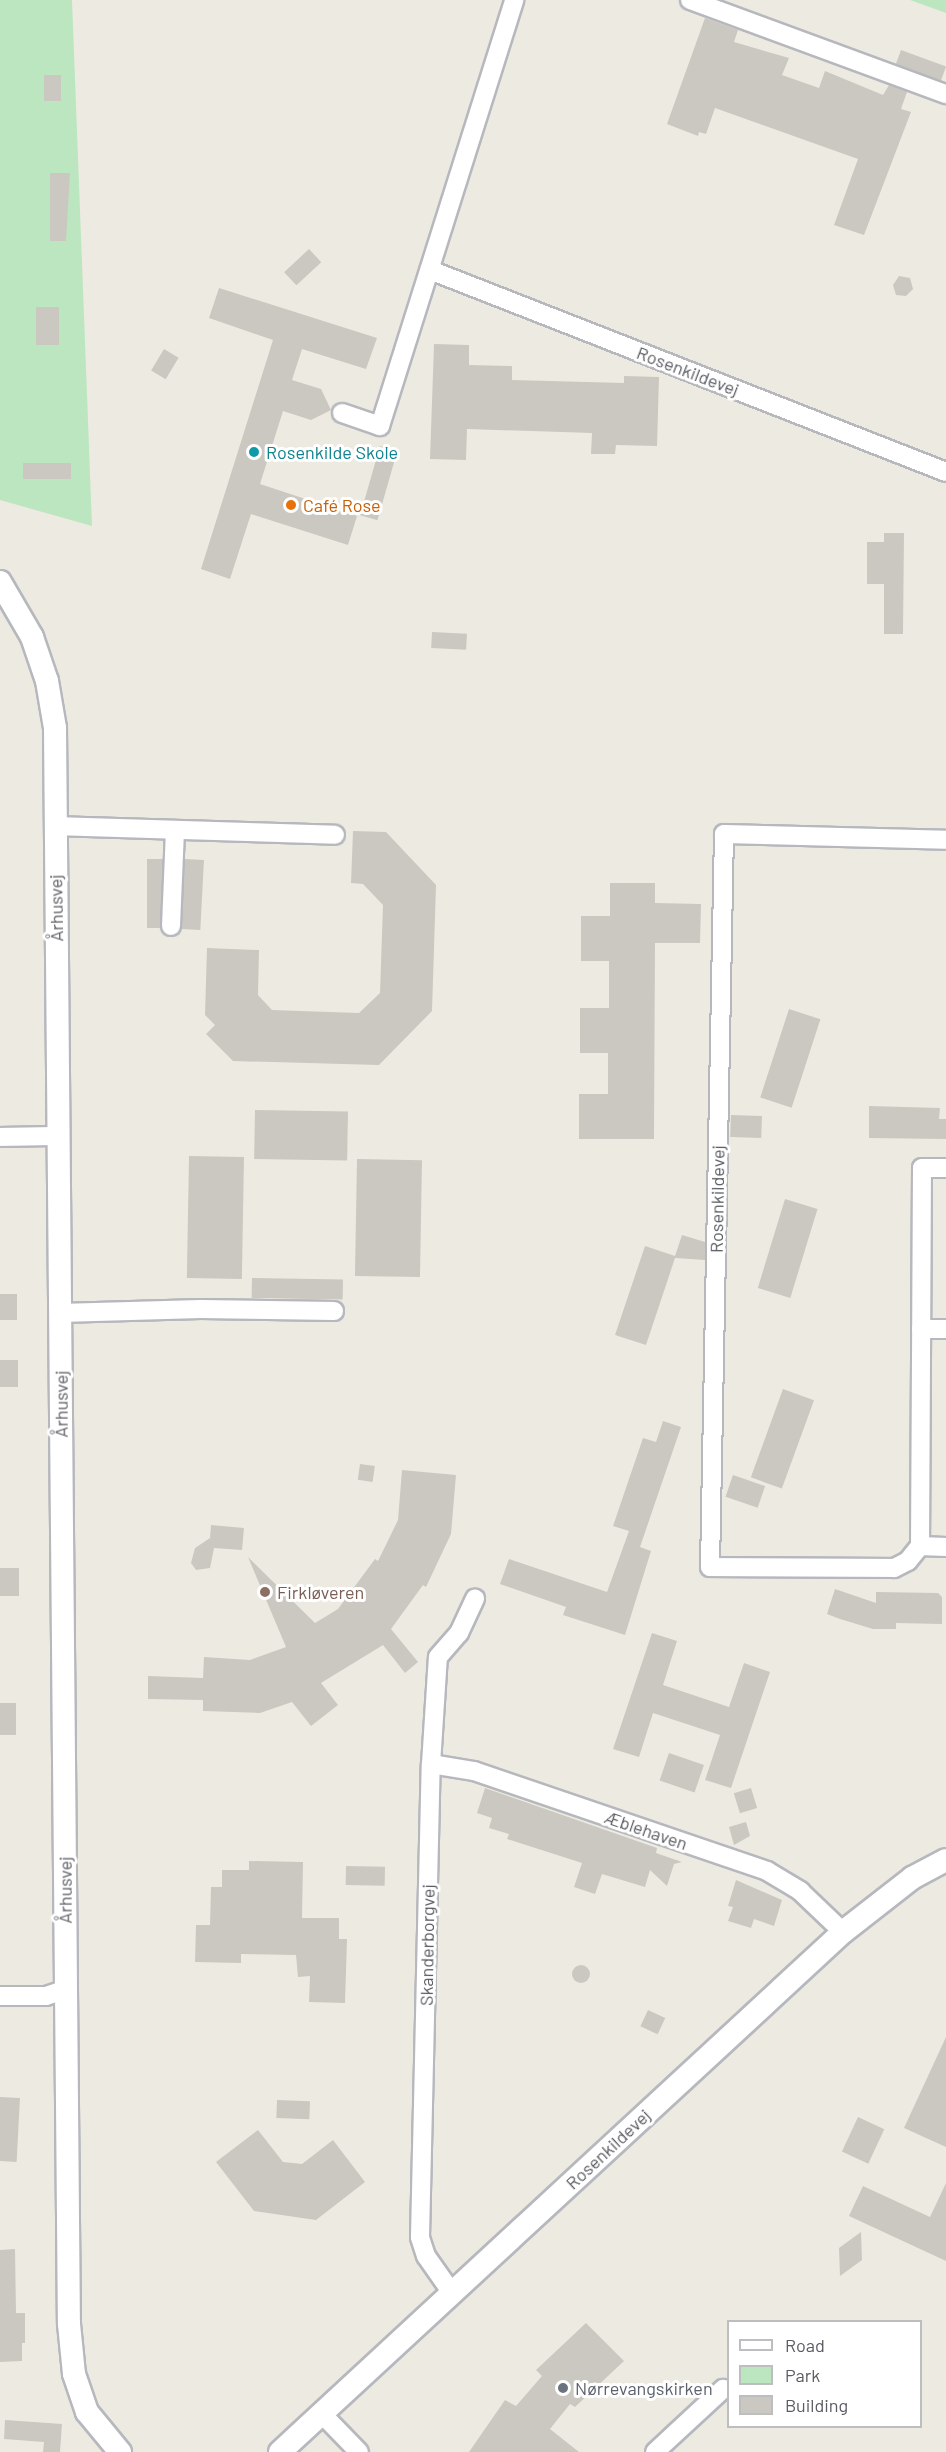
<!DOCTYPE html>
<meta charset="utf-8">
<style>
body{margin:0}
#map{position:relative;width:946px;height:2452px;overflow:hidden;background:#edebe1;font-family:Barlow,sans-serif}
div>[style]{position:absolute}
.green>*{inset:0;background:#bce6c0}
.building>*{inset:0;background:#cac8c0;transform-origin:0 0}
.round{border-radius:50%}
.roads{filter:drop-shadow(2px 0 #b6b8be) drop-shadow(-2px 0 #b6b8be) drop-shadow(0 2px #b6b8be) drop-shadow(0 -2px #b6b8be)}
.minor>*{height:18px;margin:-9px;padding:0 9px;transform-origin:9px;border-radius:9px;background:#fff}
.tertiary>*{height:22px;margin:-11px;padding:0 11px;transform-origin:11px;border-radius:11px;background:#fff}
.dots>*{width:16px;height:16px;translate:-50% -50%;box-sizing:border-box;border:3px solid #fff;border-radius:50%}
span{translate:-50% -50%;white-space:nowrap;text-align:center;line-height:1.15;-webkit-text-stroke:6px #fff;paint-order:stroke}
.street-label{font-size:18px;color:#595c62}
.culture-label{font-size:18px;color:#0d838f}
.left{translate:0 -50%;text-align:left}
.food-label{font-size:18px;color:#c56008}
.education-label{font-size:18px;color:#785e54}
.worship-label{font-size:18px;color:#5b616d}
.legend{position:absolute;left:727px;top:2320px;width:195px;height:108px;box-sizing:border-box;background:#fff;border:2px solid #bdbec0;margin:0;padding:8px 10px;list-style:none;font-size:18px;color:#595c62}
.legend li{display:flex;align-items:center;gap:12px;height:30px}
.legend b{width:30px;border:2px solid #bdbec0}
</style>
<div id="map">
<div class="green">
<div style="clip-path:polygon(0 0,72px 0,92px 526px,0 500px)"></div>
<div style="clip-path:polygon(910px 0,946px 0,946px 13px)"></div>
</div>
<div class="building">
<div style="clip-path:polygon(705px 18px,738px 30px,734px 42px,789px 58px,782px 75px,819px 88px,825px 71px,883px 95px,889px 85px,907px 92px,901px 109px,911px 112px,864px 235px,834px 225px,858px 159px,715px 108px,706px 134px,699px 132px,698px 136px,667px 124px)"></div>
<div style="left:901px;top:50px;width:48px;height:15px;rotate:20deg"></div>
<div style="left:44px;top:75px;width:17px;height:26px"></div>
<div style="clip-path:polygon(50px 173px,70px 173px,66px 241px,50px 241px)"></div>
<div style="left:309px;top:249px;width:18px;height:34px;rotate:47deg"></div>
<div style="clip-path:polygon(899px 276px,910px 278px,913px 289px,906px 296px,896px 295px,893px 285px)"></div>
<div style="clip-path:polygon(219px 288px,377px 338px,366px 369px,302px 349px,292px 380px,321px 389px,331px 410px,311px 420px,283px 411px,260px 484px,357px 516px,348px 545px,251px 514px,230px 579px,201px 569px,273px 340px,209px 318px)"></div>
<div style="left:36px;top:307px;width:23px;height:38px"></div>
<div style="clip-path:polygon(434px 344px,469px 345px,469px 365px,512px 366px,512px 380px,624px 383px,624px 376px,659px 377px,657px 446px,616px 445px,615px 454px,591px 454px,592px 433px,467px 429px,466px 460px,430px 459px)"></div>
<div style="left:164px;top:349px;width:17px;height:25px;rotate:31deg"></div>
<div style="left:380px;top:446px;width:18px;height:72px;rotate:16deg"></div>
<div style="left:23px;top:463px;width:48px;height:16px"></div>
<div style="clip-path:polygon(884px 533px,904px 533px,903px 634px,884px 634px,884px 584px,867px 584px,867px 542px,884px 542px)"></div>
<div style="left:432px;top:632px;width:35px;height:16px;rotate:3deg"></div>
<div style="clip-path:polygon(353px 831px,386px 832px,436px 885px,432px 1011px,379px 1065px,233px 1061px,206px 1034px,215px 1025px,205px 1015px,207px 948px,259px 950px,258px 995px,272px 1010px,359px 1013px,380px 993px,383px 905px,363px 884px,351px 883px)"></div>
<div style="left:147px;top:859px;width:16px;height:69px"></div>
<div style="left:185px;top:859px;width:19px;height:70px;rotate:3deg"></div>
<div style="clip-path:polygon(610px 883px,655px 883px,655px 903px,701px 904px,700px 943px,655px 943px,654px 1139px,579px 1139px,579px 1094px,608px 1094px,608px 1053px,580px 1053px,580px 1008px,609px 1008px,609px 961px,581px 961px,581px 916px,610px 916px)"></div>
<div style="left:789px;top:1009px;width:33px;height:93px;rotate:18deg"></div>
<div style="clip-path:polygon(869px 1106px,940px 1108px,939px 1119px,946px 1119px,946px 1139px,869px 1138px)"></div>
<div style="left:255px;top:1110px;width:93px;height:49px;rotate:1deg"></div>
<div style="left:731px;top:1115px;width:31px;height:22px;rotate:2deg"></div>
<div style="left:189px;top:1156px;width:55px;height:122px;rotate:1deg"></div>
<div style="left:357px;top:1159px;width:65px;height:117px;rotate:1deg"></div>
<div style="left:785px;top:1199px;width:34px;height:93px;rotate:17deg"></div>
<div style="clip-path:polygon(682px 1235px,705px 1242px,705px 1260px,675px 1258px,646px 1345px,615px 1335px,645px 1246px,675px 1256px)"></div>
<div style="left:252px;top:1278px;width:91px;height:20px;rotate:1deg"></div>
<div style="left:0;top:1294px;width:17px;height:26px"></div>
<div style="left:0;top:1360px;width:18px;height:27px"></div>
<div style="left:783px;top:1389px;width:33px;height:94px;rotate:20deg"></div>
<div style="clip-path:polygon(663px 1421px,681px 1427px,640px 1547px,651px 1551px,625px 1635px,563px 1615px,566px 1607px,500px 1584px,509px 1559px,607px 1592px,629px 1531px,613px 1526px,643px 1438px,656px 1442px)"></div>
<div style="left:360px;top:1464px;width:15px;height:16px;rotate:8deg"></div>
<div style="clip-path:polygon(402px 1470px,456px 1475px,451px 1534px,426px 1587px,423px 1585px,391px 1629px,418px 1662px,405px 1673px,383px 1645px,321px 1683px,338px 1705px,311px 1726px,292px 1702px,260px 1713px,203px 1711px,203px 1700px,148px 1699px,148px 1676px,203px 1678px,204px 1657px,250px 1660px,286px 1647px,248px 1557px,315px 1623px,338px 1609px,375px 1559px,378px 1561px,398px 1520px)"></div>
<div style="left:733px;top:1475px;width:34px;height:23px;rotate:19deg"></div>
<div style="clip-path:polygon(211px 1525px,244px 1528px,242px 1550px,214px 1548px,210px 1568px,196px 1570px,191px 1563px,195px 1548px,210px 1538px)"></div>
<div style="left:0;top:1568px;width:19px;height:28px"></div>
<div style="clip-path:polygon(835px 1589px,876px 1603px,876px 1592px,938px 1593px,942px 1597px,942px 1624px,896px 1623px,896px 1629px,873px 1629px,840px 1619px,827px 1614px)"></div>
<div style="clip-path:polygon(652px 1633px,677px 1641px,663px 1685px,729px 1707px,744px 1663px,770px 1672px,731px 1788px,705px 1780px,720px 1735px,653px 1713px,639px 1757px,613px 1749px)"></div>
<div style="left:0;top:1703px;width:16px;height:32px"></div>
<div style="left:669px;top:1753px;width:37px;height:29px;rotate:19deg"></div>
<div style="clip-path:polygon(485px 1788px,657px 1848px,656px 1853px,682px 1862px,674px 1864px,667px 1886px,650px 1870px,645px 1887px,602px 1874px,595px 1894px,574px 1887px,582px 1863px,507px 1839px,509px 1834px,489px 1828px,492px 1818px,477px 1813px)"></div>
<div style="left:751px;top:1788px;width:21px;height:18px;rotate:73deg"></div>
<div style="clip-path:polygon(746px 1822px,750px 1836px,734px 1845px,729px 1827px)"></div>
<div style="clip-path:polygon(249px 1861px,303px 1862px,302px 1918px,339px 1918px,339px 1939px,347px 1939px,345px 2003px,309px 2002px,310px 1976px,298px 1977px,296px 1955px,241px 1954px,241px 1963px,195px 1962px,196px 1925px,210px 1925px,211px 1887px,222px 1887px,222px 1870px,249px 1870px)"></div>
<div style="left:346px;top:1866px;width:39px;height:19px;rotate:1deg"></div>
<div style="clip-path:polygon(736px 1880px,782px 1900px,774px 1926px,754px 1919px,751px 1928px,728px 1921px,733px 1907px,728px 1906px)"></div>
<div class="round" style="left:572px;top:1965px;width:18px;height:18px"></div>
<div style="left:648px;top:2010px;width:19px;height:18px;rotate:25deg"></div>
<div style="clip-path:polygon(946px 2037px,946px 2147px,904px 2128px)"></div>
<div style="left:0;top:2097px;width:20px;height:64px;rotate:3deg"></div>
<div style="left:277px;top:2100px;width:33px;height:18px;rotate:2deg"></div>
<div style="left:858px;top:2117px;width:29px;height:38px;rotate:25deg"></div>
<div style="clip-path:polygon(258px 2130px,283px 2162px,302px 2164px,333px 2140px,365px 2182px,316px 2220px,254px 2211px,216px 2162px)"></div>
<div style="clip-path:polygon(946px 2183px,946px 2261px,849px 2216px,863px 2186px,930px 2217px)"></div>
<div style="clip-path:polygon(861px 2232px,862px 2260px,840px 2276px,839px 2248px)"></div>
<div style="clip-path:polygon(15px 2249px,16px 2313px,25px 2313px,25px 2343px,22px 2343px,22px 2361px,0 2362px,0 2250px)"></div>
<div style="clip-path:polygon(586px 2323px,624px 2361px,575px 2407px,570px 2404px,550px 2429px,579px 2452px,469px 2452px,505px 2400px,516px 2406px,542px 2376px,536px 2370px)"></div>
<div style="clip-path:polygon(5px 2420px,62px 2424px,60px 2452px,43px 2452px,44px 2442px,4px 2439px)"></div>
</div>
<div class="roads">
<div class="minor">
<div style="left:690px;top:0;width:273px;rotate:20.2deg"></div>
<div style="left:430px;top:270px;width:554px;rotate:21.38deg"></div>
<div style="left:342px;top:413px;width:40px;rotate:18.9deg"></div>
<div style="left:380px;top:426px;width:447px;rotate:-72.5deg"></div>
<div style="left:55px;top:826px;width:280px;rotate:1.8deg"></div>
<div style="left:171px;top:926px;width:96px;rotate:-87.6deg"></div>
<div style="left:0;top:1137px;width:60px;rotate:-1deg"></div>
<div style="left:946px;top:1168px;width:24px;rotate:180deg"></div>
<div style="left:922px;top:1168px;width:378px;rotate:90.3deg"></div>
<div style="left:920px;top:1546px;width:26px;rotate:2deg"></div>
<div style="left:60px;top:1313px;width:141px;rotate:-1.6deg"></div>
<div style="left:201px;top:1309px;width:133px;rotate:0.9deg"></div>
<div style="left:921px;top:1329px;width:25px"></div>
<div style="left:920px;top:1546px;width:19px;rotate:129deg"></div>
<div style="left:908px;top:1561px;width:16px;rotate:153deg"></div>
<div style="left:894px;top:1568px;width:184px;rotate:-179.7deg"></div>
<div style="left:710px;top:1567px;width:733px;rotate:-88.91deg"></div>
<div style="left:724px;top:834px;width:222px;rotate:1.5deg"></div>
<div style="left:431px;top:1764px;width:44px;rotate:9.2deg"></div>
<div style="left:474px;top:1771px;width:310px;rotate:18.8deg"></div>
<div style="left:767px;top:1871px;width:39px;rotate:31deg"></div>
<div style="left:800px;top:1891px;width:59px;rotate:43.6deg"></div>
<div style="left:0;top:1996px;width:46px"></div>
<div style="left:46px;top:1996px;width:21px;rotate:-19deg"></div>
<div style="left:452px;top:2293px;width:45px;rotate:-125.1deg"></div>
<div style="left:426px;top:2256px;width:20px;rotate:-108deg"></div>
<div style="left:420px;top:2237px;width:473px;rotate:-88.7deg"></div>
<div style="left:431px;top:1764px;width:107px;rotate:-86.3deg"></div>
<div style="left:438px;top:1657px;width:32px;rotate:-49deg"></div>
<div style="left:459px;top:1633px;width:38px;rotate:-65deg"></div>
<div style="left:322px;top:2414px;width:53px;rotate:45.8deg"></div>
<div style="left:655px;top:2452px;width:93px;rotate:-42.8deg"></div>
</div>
<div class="tertiary">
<div style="left:0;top:582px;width:64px;rotate:59.8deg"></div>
<div style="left:32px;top:637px;width:46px;rotate:71.2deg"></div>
<div style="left:47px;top:681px;width:48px;rotate:80.3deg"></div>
<div style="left:55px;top:728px;width:1596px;rotate:89.5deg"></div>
<div style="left:69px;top:2324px;width:50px;rotate:84.3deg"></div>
<div style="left:74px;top:2374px;width:40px;rotate:71.1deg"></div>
<div style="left:87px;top:2412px;width:52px;rotate:50.5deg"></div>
<div style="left:280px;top:2452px;width:766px;rotate:-42.73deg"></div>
<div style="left:843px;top:1932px;width:88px;rotate:-38deg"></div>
<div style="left:912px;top:1878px;width:38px;rotate:-28deg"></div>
</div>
</div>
<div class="dots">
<div style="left:254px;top:452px;background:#0f9aa8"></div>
<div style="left:291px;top:505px;background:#e8710a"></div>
<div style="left:265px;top:1592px;background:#8d6e63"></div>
<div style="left:563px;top:2388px;background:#6b7280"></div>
</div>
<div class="street-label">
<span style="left:688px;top:371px;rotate:21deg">Rosenkildevej</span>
<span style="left:56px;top:908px;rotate:-91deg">Århusvej</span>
<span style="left:717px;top:1199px;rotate:-89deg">Rosenkildevej</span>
<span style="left:61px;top:1404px;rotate:-90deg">Århusvej</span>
<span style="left:646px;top:1830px;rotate:19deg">Æblehaven</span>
<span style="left:65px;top:1890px;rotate:-90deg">Århusvej</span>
<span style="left:427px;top:1945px;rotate:-89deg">Skanderborgvej</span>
<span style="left:608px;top:2149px;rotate:-43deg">Rosenkildevej</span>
</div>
<div class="culture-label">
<span class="left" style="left:266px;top:452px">Rosenkilde Skole</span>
</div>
<div class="food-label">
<span class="left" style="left:303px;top:505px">Café Rose</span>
</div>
<div class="education-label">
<span class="left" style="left:277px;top:1592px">Firkløveren</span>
</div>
<div class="worship-label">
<span class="left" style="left:575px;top:2388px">Nørrevangskirken</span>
</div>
<ul class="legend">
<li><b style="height:8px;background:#fff"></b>Road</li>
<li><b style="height:16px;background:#bce6c0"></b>Park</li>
<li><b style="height:16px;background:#cac8c0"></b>Building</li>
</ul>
</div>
